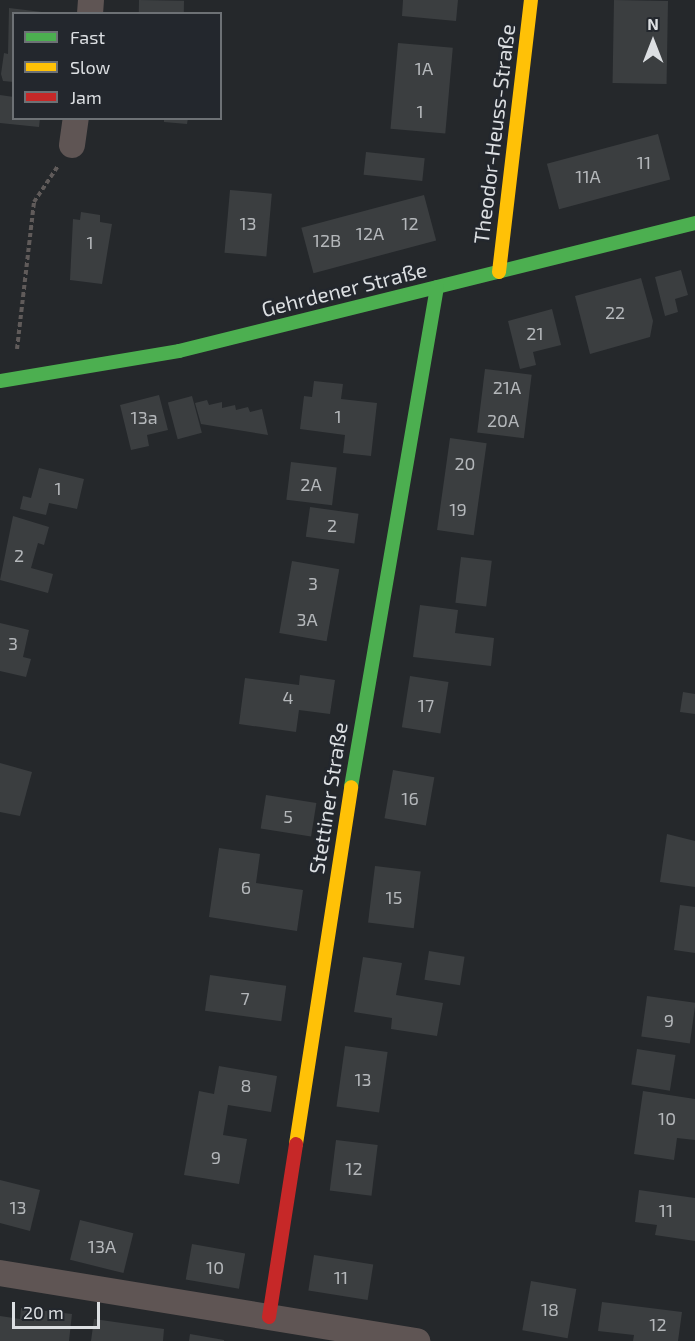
<!DOCTYPE html>
<meta charset="utf-8">
<style>
body{margin:0}
#map{position:relative;width:695px;height:1341px;overflow:hidden;background:#25282b;font-family:"Exo 2",sans-serif}
div>[style]{position:absolute}
.building>*{inset:0;background:#3b3e40;transform-origin:0 0}
.path>*{height:4px;margin-top:-2px;transform-origin:0;background:repeating-linear-gradient(90deg,#605b5a 0 4.5px,transparent 0 7.5px)}
.street>*{height:26px;margin:-13px;padding:0 13px;transform-origin:13px;border-radius:13px;background:#5f5554}
.fast>*{height:14px;margin:-7px;padding:0 7px;transform-origin:7px;border-radius:7px;background:#4caf50}
.slow>*{height:14px;margin:-7px;padding:0 7px;transform-origin:7px;border-radius:7px;background:#ffc107}
.jam>*{height:14px;margin:-7px;padding:0 7px;transform-origin:7px;border-radius:7px;background:#c62828}
span{translate:-50% -50%;white-space:nowrap;text-align:center;line-height:1.15;-webkit-text-stroke:5px #23272d;paint-order:stroke}
.number-label{font-size:18px;color:#b4b7ba}
.number-label span{-webkit-text-stroke-width:0}
.street-label{font-size:21px;color:#dcdfe2}
.legend{position:absolute;left:12px;top:12px;width:210px;height:108px;box-sizing:border-box;background:#23272d;border:2px solid #6d7175;margin:0;padding:8px 10px;list-style:none;font-size:18px;color:#dcdfe2}
.legend li{display:flex;align-items:center;gap:12px;height:30px}
.legend b{width:30px;border:2px solid #6d7175}
.north{position:absolute;left:623px;top:12px;width:60px;height:60px;-webkit-text-stroke:4px #23272d;paint-order:stroke;rotate:0deg;font-size:16px;font-weight:700;line-height:24px;text-align:center;color:#dcdfe2}
.north::after{content:'';display:block;margin:auto;width:21px;height:27px;background:#dcdfe2;clip-path:polygon(50% 0,100% 100%,50% 72%,0 100%)}
.scale{position:absolute;left:12px;top:1302px;width:88px;height:27px;box-sizing:border-box;border:3px solid #dcdfe2;border-top:0;padding-left:8px;font-size:18px;line-height:21px;white-space:nowrap;color:#dcdfe2;-webkit-text-stroke:4px #23272d;paint-order:stroke}
</style>
<div id="map">
<div class="building">
<div style="left:139px;top:0;width:45px;height:14px;rotate:1deg"></div>
<div style="clip-path:polygon(403px 0,458px 0,456px 21px,402px 16px)"></div>
<div style="left:614px;top:0;width:54px;height:83px;rotate:1deg"></div>
<div style="clip-path:polygon(9px 8px,42px 12px,14px 14px,14px 82px,3px 81px,1px 74px,4px 53px,8px 54px)"></div>
<div style="left:398px;top:43px;width:55px;height:86px;rotate:5deg"></div>
<div style="clip-path:polygon(0 95px,14px 97px,14px 118px,40px 118px,39px 127px,0 123px)"></div>
<div style="clip-path:polygon(164px 118px,188px 118px,187px 124px,164px 122px)"></div>
<div style="left:658px;top:134px;width:47px;height:115px;rotate:75deg"></div>
<div style="left:366px;top:152px;width:59px;height:23px;rotate:6deg"></div>
<div style="left:230px;top:190px;width:42px;height:63px;rotate:5deg"></div>
<div style="left:424px;top:195px;width:47px;height:127px;rotate:75deg"></div>
<div style="clip-path:polygon(81px 212px,100px 215px,100px 222px,112px 224px,102px 284px,70px 280px,73px 219px,80px 220px)"></div>
<div style="clip-path:polygon(681px 270px,688px 295px,675px 299px,678px 312px,665px 316px,655px 277px)"></div>
<div style="clip-path:polygon(641px 278px,653px 321px,650px 337px,590px 354px,575px 296px)"></div>
<div style="clip-path:polygon(552px 309px,561px 345px,533px 352px,536px 365px,520px 369px,508px 321px)"></div>
<div style="left:485px;top:369px;width:47px;height:64px;rotate:7deg"></div>
<div style="clip-path:polygon(314px 381px,343px 384px,341px 399px,377px 403px,371px 456px,343px 453px,345px 435px,300px 429px,304px 396px,312px 397px)"></div>
<div style="clip-path:polygon(159px 395px,168px 430px,147px 435px,149px 446px,131px 450px,120px 405px)"></div>
<div style="left:192px;top:396px;width:38px;height:25px;rotate:75deg"></div>
<div style="clip-path:polygon(207px 400px,209px 405px,222px 402px,222px 408px,235px 405px,236px 410px,248px 407px,250px 412px,262px 409px,268px 435px,201px 424px,195px 403px)"></div>
<div style="left:450px;top:438px;width:37px;height:93px;rotate:8deg"></div>
<div style="left:291px;top:462px;width:46px;height:38px;rotate:7deg"></div>
<div style="clip-path:polygon(39px 468px,84px 479px,77px 509px,49px 503px,46px 515px,20px 509px,23px 496px,31px 498px)"></div>
<div style="left:310px;top:507px;width:49px;height:30px;rotate:8deg"></div>
<div style="clip-path:polygon(13px 516px,49px 527px,44px 545px,38px 543px,31px 568px,53px 574px,48px 593px,0 580px)"></div>
<div style="left:461px;top:557px;width:31px;height:46px;rotate:7deg"></div>
<div style="left:292px;top:561px;width:48px;height:73px;rotate:10deg"></div>
<div style="clip-path:polygon(420px 605px,458px 610px,455px 633px,494px 638px,491px 666px,413px 657px)"></div>
<div style="clip-path:polygon(0 623px,29px 630px,23px 657px,31px 659px,26px 677px,0 671px)"></div>
<div style="clip-path:polygon(300px 675px,335px 680px,330px 714px,299px 710px,296px 732px,239px 724px,245px 678px,299px 685px)"></div>
<div style="left:410px;top:676px;width:39px;height:52px;rotate:9deg"></div>
<div style="clip-path:polygon(683px 692px,695px 694px,695px 714px,680px 712px)"></div>
<div style="clip-path:polygon(0 763px,32px 772px,20px 816px,0 812px)"></div>
<div style="left:393px;top:770px;width:42px;height:49px;rotate:10deg"></div>
<div style="left:266px;top:795px;width:51px;height:34px;rotate:9deg"></div>
<div style="clip-path:polygon(667px 834px,695px 841px,695px 887px,660px 882px)"></div>
<div style="clip-path:polygon(219px 848px,260px 854px,256px 883px,303px 890px,297px 931px,209px 917px)"></div>
<div style="left:375px;top:866px;width:46px;height:57px;rotate:7deg"></div>
<div style="clip-path:polygon(680px 905px,695px 907px,695px 953px,674px 950px)"></div>
<div style="left:429px;top:951px;width:36px;height:29px;rotate:9deg"></div>
<div style="clip-path:polygon(363px 957px,402px 963px,396px 995px,443px 1003px,437px 1036px,391px 1029px,392px 1018px,354px 1012px)"></div>
<div style="left:210px;top:975px;width:77px;height:36px;rotate:8deg"></div>
<div style="left:647px;top:996px;width:49px;height:41px;rotate:8deg"></div>
<div style="left:345px;top:1046px;width:43px;height:61px;rotate:8deg"></div>
<div style="left:637px;top:1049px;width:39px;height:36px;rotate:9deg"></div>
<div style="clip-path:polygon(219px 1066px,277px 1076px,271px 1112px,228px 1105px,223px 1135px,247px 1139px,239px 1184px,184px 1175px,199px 1091px,214px 1094px)"></div>
<div style="clip-path:polygon(643px 1091px,695px 1099px,695px 1140px,677px 1138px,674px 1160px,634px 1154px)"></div>
<div style="left:336px;top:1140px;width:42px;height:51px;rotate:7deg"></div>
<div style="clip-path:polygon(0 1180px,40px 1190px,30px 1231px,0 1223px)"></div>
<div style="clip-path:polygon(639px 1190px,695px 1198px,695px 1241px,655px 1235px,657px 1225px,635px 1222px)"></div>
<div style="left:80px;top:1220px;width:55px;height:41px;rotate:14deg"></div>
<div style="left:192px;top:1244px;width:54px;height:36px;rotate:10deg"></div>
<div style="left:314px;top:1255px;width:60px;height:36px;rotate:9deg"></div>
<div style="left:531px;top:1281px;width:46px;height:50px;rotate:10deg"></div>
<div style="clip-path:polygon(602px 1302px,682px 1312px,678px 1341px,633px 1341px,634px 1335px,598px 1331px)"></div>
<div style="clip-path:polygon(21px 1308px,72px 1314px,69px 1341px,0 1341px,0 1316px,20px 1319px)"></div>
<div style="clip-path:polygon(94px 1319px,164px 1329px,163px 1341px,91px 1341px)"></div>
<div style="clip-path:polygon(190px 1334px,224px 1340px,224px 1341px,189px 1341px)"></div>
</div>
<div class="path">
<div style="left:17px;top:349px;width:148px;rotate:-83.4deg"></div>
<div style="left:34px;top:202px;width:43px;rotate:-56.3deg"></div>
</div>
<div class="street">
<div style="left:90px;top:14px;width:14px;rotate:-86deg"></div>
<div style="left:72px;top:145px;width:27px;rotate:-82deg"></div>
<div style="left:0;top:1273px;width:423px;rotate:9.3deg"></div>
</div>
<div class="fast">
<div style="left:0;top:381px;width:181px;rotate:-9.5deg"></div>
<div style="left:179px;top:351px;width:532px;rotate:-13.93deg"></div>
<div style="left:351px;top:787px;width:507px;rotate:-80.24deg"></div>
</div>
<div class="slow">
<div style="left:499px;top:272px;width:274px;rotate:-83.3deg"></div>
<div style="left:296px;top:1144px;width:361px;rotate:-81.2deg"></div>
</div>
<div class="jam">
<div style="left:269px;top:1317px;width:175px;rotate:-81.1deg"></div>
</div>
<div class="number-label">
<span style="left:424px;top:68px">1A</span>
<span style="left:420px;top:111px">1</span>
<span style="left:644px;top:162px">11</span>
<span style="left:588px;top:176px">11A</span>
<span style="left:248px;top:223px">13</span>
<span style="left:410px;top:223px">12</span>
<span style="left:370px;top:233px">12A</span>
<span style="left:327px;top:240px">12B</span>
<span style="left:90px;top:242px">1</span>
<span style="left:615px;top:312px">22</span>
<span style="left:535px;top:333px">21</span>
<span style="left:507px;top:387px">21A</span>
<span style="left:338px;top:416px">1</span>
<span style="left:144px;top:417px">13a</span>
<span style="left:503px;top:420px">20A</span>
<span style="left:465px;top:463px">20</span>
<span style="left:311px;top:484px">2A</span>
<span style="left:58px;top:488px">1</span>
<span style="left:458px;top:509px">19</span>
<span style="left:332px;top:525px">2</span>
<span style="left:19px;top:555px">2</span>
<span style="left:313px;top:583px">3</span>
<span style="left:307px;top:619px">3A</span>
<span style="left:13px;top:643px">3</span>
<span style="left:288px;top:697px">4</span>
<span style="left:426px;top:705px">17</span>
<span style="left:410px;top:798px">16</span>
<span style="left:288px;top:816px">5</span>
<span style="left:246px;top:887px">6</span>
<span style="left:394px;top:897px">15</span>
<span style="left:245px;top:998px">7</span>
<span style="left:669px;top:1020px">9</span>
<span style="left:363px;top:1079px">13</span>
<span style="left:246px;top:1085px">8</span>
<span style="left:667px;top:1118px">10</span>
<span style="left:216px;top:1157px">9</span>
<span style="left:354px;top:1168px">12</span>
<span style="left:18px;top:1207px">13</span>
<span style="left:666px;top:1210px">11</span>
<span style="left:102px;top:1246px">13A</span>
<span style="left:215px;top:1267px">10</span>
<span style="left:341px;top:1277px">11</span>
<span style="left:550px;top:1309px">18</span>
<span style="left:658px;top:1324px">12</span>
</div>
<div class="street-label">
<span style="left:494px;top:134px;rotate:-83deg">Theodor-Heuss-Straße</span>
<span style="left:344px;top:289px;rotate:-14deg">Gehrdener Straße</span>
<span style="left:328px;top:798px;rotate:-81deg">Stettiner Straße</span>
</div>
<ul class="legend">
<li><b style="height:8px;background:#4caf50"></b>Fast</li>
<li><b style="height:8px;background:#ffc107"></b>Slow</li>
<li><b style="height:8px;background:#c62828"></b>Jam</li>
</ul>
<div class="north">N</div>
<div class="scale">20 m</div>
</div>
